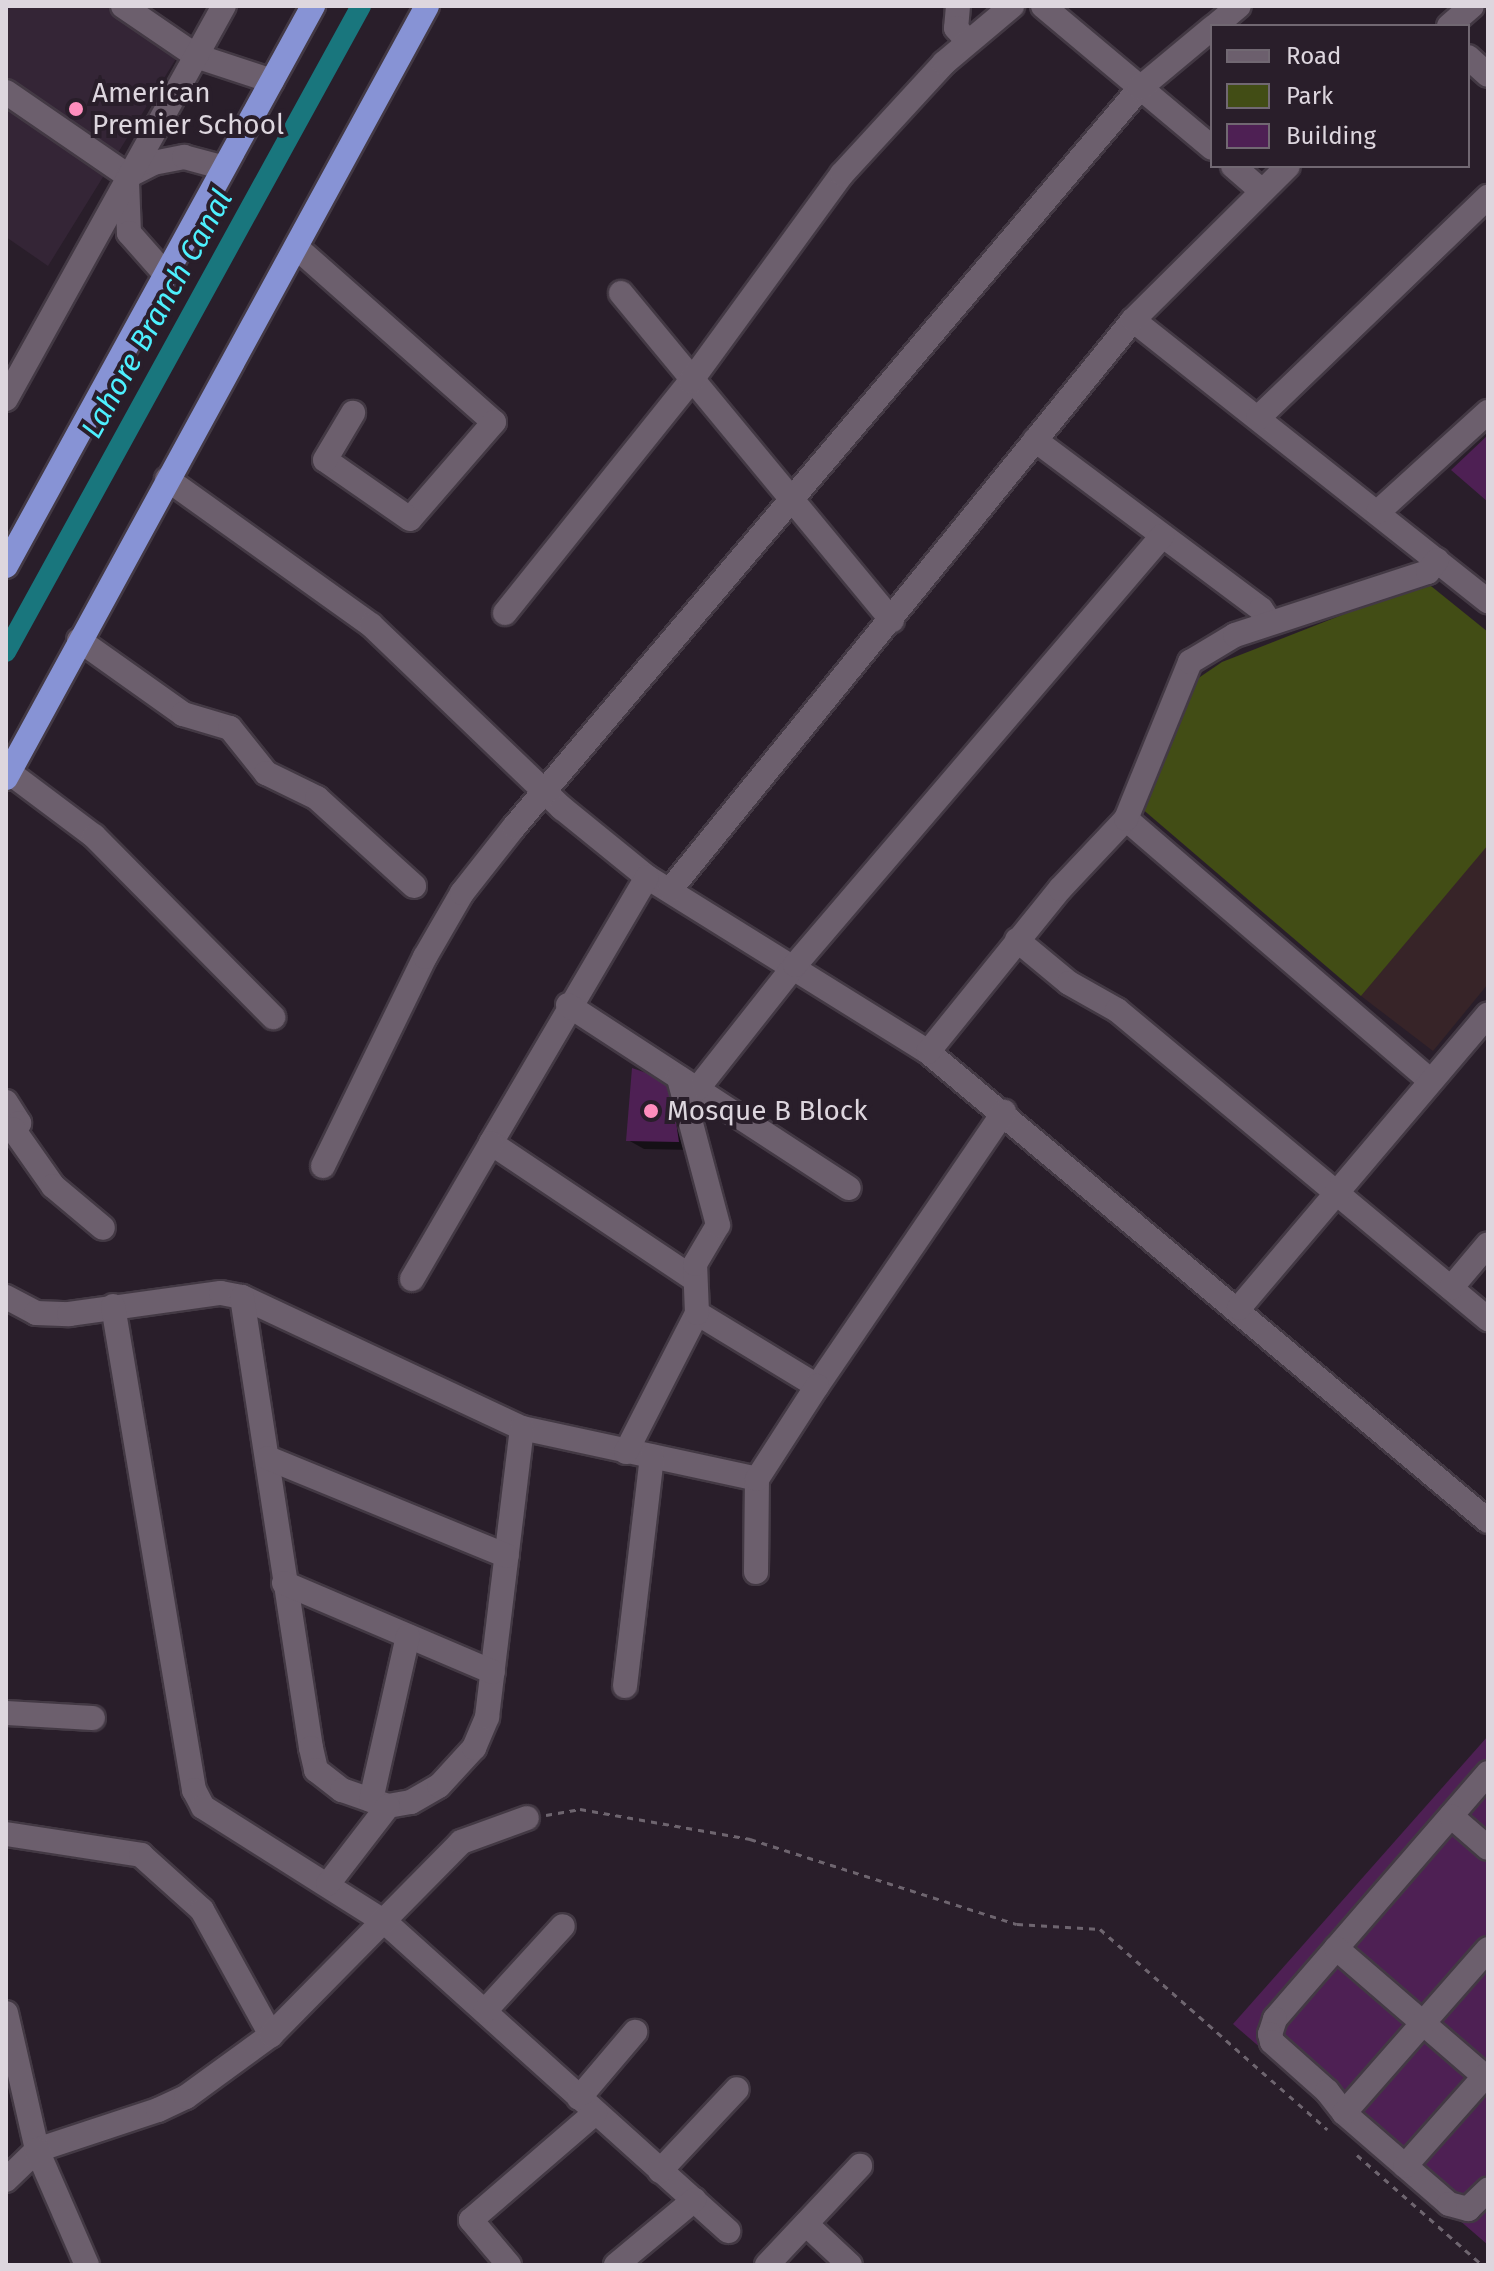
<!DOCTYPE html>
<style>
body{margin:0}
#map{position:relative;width:1494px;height:2271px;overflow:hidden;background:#291e2a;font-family:"Fira Sans",sans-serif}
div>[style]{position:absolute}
.commercial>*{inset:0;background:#372428}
.built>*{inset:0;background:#342536}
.green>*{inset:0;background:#424d15}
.shadow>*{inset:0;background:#0007}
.canal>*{height:20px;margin:-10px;padding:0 10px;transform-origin:10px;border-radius:10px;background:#19767d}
.building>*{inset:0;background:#4e2054}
.path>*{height:3px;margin-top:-1.5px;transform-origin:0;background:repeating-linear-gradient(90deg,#6e656f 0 6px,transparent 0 12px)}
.roads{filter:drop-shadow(2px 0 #433944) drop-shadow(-2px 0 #433944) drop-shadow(0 2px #433944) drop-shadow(0 -2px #433944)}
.minor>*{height:24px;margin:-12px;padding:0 12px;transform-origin:12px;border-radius:12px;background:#6c5f6d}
.highway>*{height:24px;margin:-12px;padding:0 12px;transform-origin:12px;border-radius:12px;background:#8793d5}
.dots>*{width:22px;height:22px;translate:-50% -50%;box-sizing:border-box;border:4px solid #291e2a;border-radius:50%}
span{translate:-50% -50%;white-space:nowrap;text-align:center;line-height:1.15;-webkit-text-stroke:8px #291e2a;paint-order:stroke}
.poi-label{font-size:28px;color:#ddd6de}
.left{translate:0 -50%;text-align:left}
.water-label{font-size:30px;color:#4df0fe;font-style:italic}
.frame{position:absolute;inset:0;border:8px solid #ddd6de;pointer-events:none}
.legend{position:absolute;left:1210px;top:24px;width:260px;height:144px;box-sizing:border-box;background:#291e2a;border:2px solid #716872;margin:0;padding:10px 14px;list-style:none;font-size:24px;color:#ddd6de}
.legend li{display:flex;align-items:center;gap:16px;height:40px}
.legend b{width:40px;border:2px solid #716872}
</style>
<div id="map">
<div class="commercial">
<div style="clip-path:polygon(1488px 843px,1488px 984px,1433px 1051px,1361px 996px)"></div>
</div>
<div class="built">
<div style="clip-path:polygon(6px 6px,110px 6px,179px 54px,48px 266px,6px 237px)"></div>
</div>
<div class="green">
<div style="clip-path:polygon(1426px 582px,1488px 632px,1488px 845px,1361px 996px,1140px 807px,1193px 684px,1200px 677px,1222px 662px)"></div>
</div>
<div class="shadow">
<div style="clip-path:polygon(669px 1083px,695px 1150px,644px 1149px,628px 1140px)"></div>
</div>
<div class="canal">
<div style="left:6px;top:652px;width:737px;rotate:-61.21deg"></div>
</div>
<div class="building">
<div style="clip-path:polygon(1488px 435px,1488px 502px,1451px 470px)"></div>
<div style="clip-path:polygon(632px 1068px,670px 1081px,679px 1142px,626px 1141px)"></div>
<div style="clip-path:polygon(1488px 1736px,1488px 2245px,1233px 2024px)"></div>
</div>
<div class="path">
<div style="left:546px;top:1815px;width:35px;rotate:-10deg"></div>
<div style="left:580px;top:1809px;width:173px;rotate:10deg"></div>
<div style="left:750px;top:1839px;width:280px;rotate:17.7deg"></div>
<div style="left:1017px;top:1924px;width:83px;rotate:3.4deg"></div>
<div style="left:1100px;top:1929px;width:303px;rotate:41.4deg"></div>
<div style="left:1357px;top:2155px;width:167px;rotate:41.3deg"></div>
</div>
<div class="roads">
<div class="minor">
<div style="left:123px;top:6px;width:88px;rotate:34.4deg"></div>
<div style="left:196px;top:56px;width:80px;rotate:18.2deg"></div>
<div style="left:958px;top:6px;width:22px;rotate:95deg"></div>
<div style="left:956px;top:28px;width:18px;rotate:49deg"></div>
<div style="left:1043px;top:6px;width:221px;rotate:40deg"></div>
<div style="left:1215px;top:26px;width:31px;rotate:-40deg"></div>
<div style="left:1449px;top:26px;width:30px;rotate:-41deg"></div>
<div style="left:1468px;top:57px;width:27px;rotate:42deg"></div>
<div style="left:6px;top:92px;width:148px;rotate:34.5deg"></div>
<div style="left:1233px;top:166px;width:37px;rotate:41deg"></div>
<div style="left:128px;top:176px;width:28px;rotate:-27deg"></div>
<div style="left:153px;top:163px;width:32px;rotate:-11deg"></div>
<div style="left:184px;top:157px;width:39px;rotate:15deg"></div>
<div style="left:127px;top:182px;width:51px;rotate:87.8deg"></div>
<div style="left:129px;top:233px;width:56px;rotate:48.6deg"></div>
<div style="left:296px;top:247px;width:264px;rotate:41.5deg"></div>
<div style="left:494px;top:422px;width:128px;rotate:130.9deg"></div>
<div style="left:410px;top:519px;width:103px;rotate:-145.2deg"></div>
<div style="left:325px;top:460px;width:55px;rotate:-59.2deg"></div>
<div style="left:621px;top:293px;width:425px;rotate:50.4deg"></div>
<div style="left:1133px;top:320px;width:453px;rotate:38.4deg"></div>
<div style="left:6px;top:399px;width:449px;rotate:-61deg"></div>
<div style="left:1258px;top:418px;width:319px;rotate:-43.9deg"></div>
<div style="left:1035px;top:440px;width:282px;rotate:36.8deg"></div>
<div style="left:1261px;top:609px;width:14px;rotate:56deg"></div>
<div style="left:167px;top:479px;width:251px;rotate:35.6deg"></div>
<div style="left:371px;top:625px;width:265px;rotate:43.8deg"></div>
<div style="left:562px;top:808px;width:109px;rotate:39.1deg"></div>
<div style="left:647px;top:877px;width:331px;rotate:31.9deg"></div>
<div style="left:928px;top:1052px;width:730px;rotate:39.95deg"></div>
<div style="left:1378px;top:512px;width:149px;rotate:-42.3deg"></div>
<div style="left:505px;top:613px;width:297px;rotate:-51.3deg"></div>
<div style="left:691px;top:381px;width:256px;rotate:-53.9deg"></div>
<div style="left:842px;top:174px;width:151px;rotate:-47.4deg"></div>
<div style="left:944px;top:63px;width:89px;rotate:-40deg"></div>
<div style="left:79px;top:640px;width:128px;rotate:35.4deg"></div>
<div style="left:183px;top:714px;width:49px;rotate:16.6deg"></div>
<div style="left:230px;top:728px;width:58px;rotate:51.3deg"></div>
<div style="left:266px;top:773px;width:57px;rotate:26.1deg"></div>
<div style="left:317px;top:798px;width:131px;rotate:42.2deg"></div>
<div style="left:6px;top:770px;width:110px;rotate:36.9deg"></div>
<div style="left:94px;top:836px;width:255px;rotate:45.3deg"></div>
<div style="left:1126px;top:819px;width:402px;rotate:40.7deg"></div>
<div style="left:647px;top:877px;width:308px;rotate:120.4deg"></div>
<div style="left:491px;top:1143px;width:243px;rotate:33.8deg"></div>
<div style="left:670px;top:890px;width:734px;rotate:-50.91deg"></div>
<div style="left:1133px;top:320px;width:218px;rotate:-44.8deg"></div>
<div style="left:1017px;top:940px;width:67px;rotate:39.6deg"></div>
<div style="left:1069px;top:983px;width:55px;rotate:29.4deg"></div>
<div style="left:1117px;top:1010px;width:483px;rotate:39.8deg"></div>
<div style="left:568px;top:1005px;width:335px;rotate:33.1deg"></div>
<div style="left:928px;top:1052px;width:210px;rotate:-51deg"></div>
<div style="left:1060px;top:889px;width:96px;rotate:-46.7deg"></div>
<div style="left:1126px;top:819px;width:170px;rotate:-67.8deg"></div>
<div style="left:1190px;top:662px;width:52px;rotate:-31deg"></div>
<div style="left:1235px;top:635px;width:203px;rotate:-18.1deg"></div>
<div style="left:1428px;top:572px;width:15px;rotate:-53deg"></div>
<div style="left:698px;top:1088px;width:157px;rotate:-51.7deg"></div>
<div style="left:795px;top:965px;width:565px;rotate:-49.45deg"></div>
<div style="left:6px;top:1102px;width:25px;rotate:58deg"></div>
<div style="left:19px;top:1123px;width:8px;rotate:135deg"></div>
<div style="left:13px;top:1129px;width:70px;rotate:54.9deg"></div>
<div style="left:53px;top:1186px;width:65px;rotate:40deg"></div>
<div style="left:323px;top:1166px;width:233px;rotate:-64deg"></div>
<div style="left:425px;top:957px;width:74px;rotate:-60deg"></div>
<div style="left:462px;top:893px;width:84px;rotate:-51.8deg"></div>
<div style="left:514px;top:827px;width:969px;rotate:-49.73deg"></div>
<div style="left:1140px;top:88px;width:94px;rotate:-39.8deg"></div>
<div style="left:412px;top:1279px;width:157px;rotate:-59.8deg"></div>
<div style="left:1451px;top:1288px;width:57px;rotate:-49.9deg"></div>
<div style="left:6px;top:1297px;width:34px;rotate:28deg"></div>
<div style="left:36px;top:1313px;width:33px;rotate:2deg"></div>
<div style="left:69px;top:1314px;width:153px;rotate:-7.9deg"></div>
<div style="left:221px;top:1293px;width:21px;rotate:11deg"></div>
<div style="left:242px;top:1297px;width:309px;rotate:25.1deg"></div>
<div style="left:522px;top:1428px;width:240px;rotate:12.2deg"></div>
<div style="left:242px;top:1297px;width:456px;rotate:81.3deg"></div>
<div style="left:311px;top:1748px;width:23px;rotate:77deg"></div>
<div style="left:316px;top:1770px;width:33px;rotate:38deg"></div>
<div style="left:342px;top:1790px;width:49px;rotate:19.2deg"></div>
<div style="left:388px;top:1806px;width:23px;rotate:-10deg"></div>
<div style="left:411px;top:1802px;width:32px;rotate:-30deg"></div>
<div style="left:439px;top:1786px;width:52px;rotate:-47.4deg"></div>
<div style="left:474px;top:1748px;width:34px;rotate:-67deg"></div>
<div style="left:487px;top:1717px;width:291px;rotate:-83.1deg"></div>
<div style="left:113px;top:1306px;width:491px;rotate:80.5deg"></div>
<div style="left:194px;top:1790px;width:19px;rotate:62deg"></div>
<div style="left:203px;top:1807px;width:215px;rotate:32.3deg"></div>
<div style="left:385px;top:1922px;width:462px;rotate:42deg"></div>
<div style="left:1239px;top:1308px;width:385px;rotate:-49.7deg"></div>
<div style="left:697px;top:1313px;width:140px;rotate:31.3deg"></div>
<div style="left:817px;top:1386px;width:332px;rotate:-55.7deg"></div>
<div style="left:626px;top:1452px;width:156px;rotate:-62.9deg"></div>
<div style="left:697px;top:1313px;width:49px;rotate:-92.3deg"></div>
<div style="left:695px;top:1264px;width:45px;rotate:-59.5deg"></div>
<div style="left:718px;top:1225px;width:152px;rotate:-104.9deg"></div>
<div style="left:268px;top:1458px;width:258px;rotate:22.3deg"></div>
<div style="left:756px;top:1572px;width:93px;rotate:-89.4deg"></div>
<div style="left:757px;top:1479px;width:111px;rotate:-57.2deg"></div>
<div style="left:284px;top:1583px;width:227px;rotate:23.1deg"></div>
<div style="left:625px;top:1686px;width:231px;rotate:-83.3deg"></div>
<div style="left:6px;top:1713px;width:87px;rotate:3.3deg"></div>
<div style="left:1488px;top:1773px;width:325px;rotate:130.9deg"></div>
<div style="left:1275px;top:2019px;width:16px;rotate:108deg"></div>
<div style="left:1270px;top:2034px;width:8px;rotate:76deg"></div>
<div style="left:1272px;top:2042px;width:74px;rotate:41.7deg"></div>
<div style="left:1327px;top:2091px;width:28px;rotate:52deg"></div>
<div style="left:1344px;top:2113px;width:139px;rotate:40.9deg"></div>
<div style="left:1449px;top:2204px;width:20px;rotate:15deg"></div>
<div style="left:1468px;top:2209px;width:28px;rotate:-44deg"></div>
<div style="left:371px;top:1800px;width:168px;rotate:-77.3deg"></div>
<div style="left:1451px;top:1816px;width:49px;rotate:40.9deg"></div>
<div style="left:6px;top:1834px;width:137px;rotate:8.8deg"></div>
<div style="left:141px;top:1855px;width:82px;rotate:42deg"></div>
<div style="left:202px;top:1910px;width:143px;rotate:61.1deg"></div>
<div style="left:328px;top:1884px;width:98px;rotate:-52.4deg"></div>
<div style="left:1336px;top:1948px;width:201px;rotate:40.8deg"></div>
<div style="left:485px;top:2011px;width:115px;rotate:-47.5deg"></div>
<div style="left:6px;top:2013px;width:140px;rotate:77.2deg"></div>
<div style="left:37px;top:2150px;width:127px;rotate:-18.3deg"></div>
<div style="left:158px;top:2110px;width:31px;rotate:-25deg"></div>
<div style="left:186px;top:2097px;width:105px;rotate:-36.1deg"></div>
<div style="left:271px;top:2035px;width:271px;rotate:-45.4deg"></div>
<div style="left:461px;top:1842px;width:70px;rotate:-20deg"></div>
<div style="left:579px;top:2098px;width:87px;rotate:-49.7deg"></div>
<div style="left:1344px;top:2113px;width:218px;rotate:-48.7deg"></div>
<div style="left:1405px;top:2166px;width:120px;rotate:-48.4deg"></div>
<div style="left:660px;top:2171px;width:112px;rotate:-46.8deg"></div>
<div style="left:6px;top:2180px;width:43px;rotate:-44.1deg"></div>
<div style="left:37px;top:2150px;width:125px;rotate:66.5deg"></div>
<div style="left:806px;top:2224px;width:60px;rotate:43deg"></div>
<div style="left:509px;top:2265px;width:59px;rotate:-130.2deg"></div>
<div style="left:471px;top:2220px;width:164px;rotate:-40.8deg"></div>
<div style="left:616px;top:2265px;width:102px;rotate:-39.8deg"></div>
<div style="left:767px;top:2265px;width:136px;rotate:-46.8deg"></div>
</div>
<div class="highway">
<div style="left:6px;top:566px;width:639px;rotate:-61.27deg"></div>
<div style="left:6px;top:778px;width:879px;rotate:-61.39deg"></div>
</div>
</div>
<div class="dots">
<div style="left:76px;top:109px;background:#fe8ebd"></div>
<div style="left:651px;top:1111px;background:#fe8ebd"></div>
</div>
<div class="poi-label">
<span class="left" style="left:92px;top:109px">American<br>Premier School</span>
<span class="left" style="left:667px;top:1111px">Mosque B Block</span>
</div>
<div class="water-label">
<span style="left:157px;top:314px;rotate:-61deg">Lahore Branch Canal</span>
</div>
<div class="frame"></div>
<ul class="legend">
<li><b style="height:10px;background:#6c5f6d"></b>Road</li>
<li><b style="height:22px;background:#424d15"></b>Park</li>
<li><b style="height:22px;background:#4e2054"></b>Building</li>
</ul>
</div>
